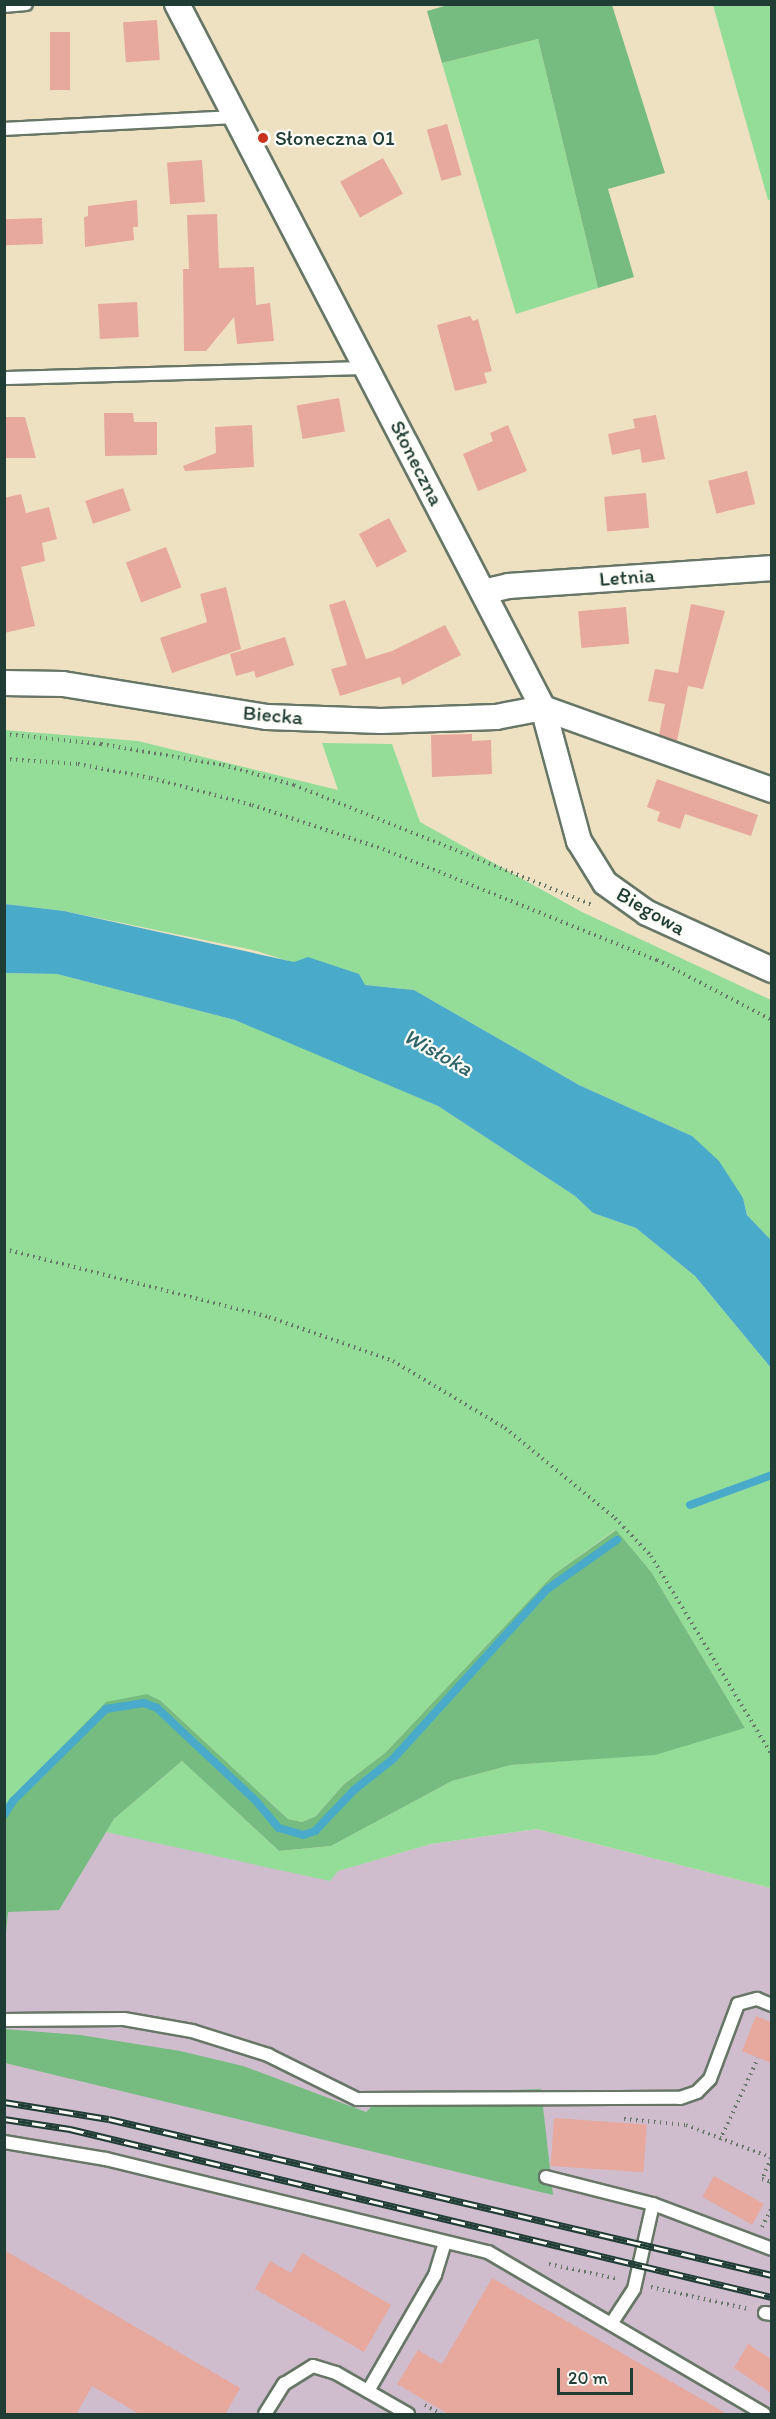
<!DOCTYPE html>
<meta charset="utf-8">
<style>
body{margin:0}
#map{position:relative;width:776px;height:2419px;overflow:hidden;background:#eee1c2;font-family:Itim,sans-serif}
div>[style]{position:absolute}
.industrial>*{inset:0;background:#cfbdce}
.green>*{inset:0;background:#93dd99}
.forest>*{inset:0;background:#76bc81}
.water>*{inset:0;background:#49abc9}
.stream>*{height:8px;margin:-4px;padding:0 4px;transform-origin:4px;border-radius:4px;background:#49abc9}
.building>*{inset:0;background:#e7a89d;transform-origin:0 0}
.path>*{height:4px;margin-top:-2px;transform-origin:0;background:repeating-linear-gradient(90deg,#677666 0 1.5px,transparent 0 6px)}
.roads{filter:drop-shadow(2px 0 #677666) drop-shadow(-2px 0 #677666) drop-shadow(0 2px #677666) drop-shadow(0 -2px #677666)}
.service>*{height:12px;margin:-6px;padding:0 6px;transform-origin:6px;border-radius:6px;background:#fff}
.minor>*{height:24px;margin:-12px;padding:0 12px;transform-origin:12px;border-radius:12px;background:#fff}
.rail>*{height:7px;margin-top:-3.5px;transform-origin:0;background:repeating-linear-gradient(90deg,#fdfcf7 0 14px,#1f3d34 0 28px);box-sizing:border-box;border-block:2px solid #1f3d34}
.dots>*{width:16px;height:16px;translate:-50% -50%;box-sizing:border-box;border:3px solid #fdfcf7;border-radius:50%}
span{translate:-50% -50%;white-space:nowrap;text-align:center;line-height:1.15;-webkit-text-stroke:4.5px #fdfcf7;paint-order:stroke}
.poi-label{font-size:21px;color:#1f3d34}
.left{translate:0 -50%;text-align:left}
.street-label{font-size:21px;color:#1f3d34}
.water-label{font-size:22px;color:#2e6468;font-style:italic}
.frame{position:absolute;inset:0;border:6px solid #1f3d34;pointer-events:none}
.scale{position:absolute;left:557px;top:2368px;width:76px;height:27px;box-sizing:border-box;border:3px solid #1f3d34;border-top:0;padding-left:8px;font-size:18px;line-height:21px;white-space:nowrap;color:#1f3d34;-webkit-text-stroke:4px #fdfcf7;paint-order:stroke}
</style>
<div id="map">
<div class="industrial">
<div style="clip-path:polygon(66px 1820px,106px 1832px,337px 1871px,431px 1844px,537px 1829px,771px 1888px,771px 2414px,5px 2414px,5px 1888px)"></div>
</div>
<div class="green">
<div style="clip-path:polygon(713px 5px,771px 5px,772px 199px,768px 200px)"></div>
<div style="clip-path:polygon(538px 39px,598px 288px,516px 314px,442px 63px)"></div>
<div style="clip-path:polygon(4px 730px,138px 741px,338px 790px,322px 743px,392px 744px,420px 822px,582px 912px,771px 1000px,771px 1240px,747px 1215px,743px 1198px,692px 1136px,579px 1085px,414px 990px,365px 985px,253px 950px,64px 911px,5px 904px)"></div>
<div style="clip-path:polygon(5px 973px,57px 974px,235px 1020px,301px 1046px,438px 1106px,575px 1196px,593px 1213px,636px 1228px,695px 1276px,771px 1368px,771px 1888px,537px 1829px,431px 1844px,338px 1871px,330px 1881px,106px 1832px,114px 1819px,182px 1761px,279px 1851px,331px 1846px,452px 1781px,511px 1765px,591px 1759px,745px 1728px,652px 1573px,615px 1530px,553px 1575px,386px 1752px,343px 1785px,316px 1816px,302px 1822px,288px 1819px,161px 1701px,5px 1806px)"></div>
</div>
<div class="forest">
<div style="clip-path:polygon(448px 5px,612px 5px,665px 173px,608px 189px,634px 277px,598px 288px,538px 39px,442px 63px,427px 11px)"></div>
<div style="clip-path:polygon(616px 1530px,652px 1573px,745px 1728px,655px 1755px,511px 1765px,452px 1781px,331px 1846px,279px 1851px,182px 1761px,114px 1819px,59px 1910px,8px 1912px,5px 1945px,5px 1806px,106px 1702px,147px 1694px,161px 1701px,288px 1819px,302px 1822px,316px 1816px,343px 1785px,386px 1752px,553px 1575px)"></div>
<div style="clip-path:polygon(4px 2029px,80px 2035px,180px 2051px,243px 2066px,366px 2112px,384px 2095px,541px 2089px,553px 2195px,5px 2063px)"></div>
</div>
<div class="water">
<div style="clip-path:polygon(5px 904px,64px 911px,294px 962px,308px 957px,359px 974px,365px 985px,414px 990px,579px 1085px,692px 1136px,719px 1161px,743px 1198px,747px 1215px,771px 1240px,771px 1368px,695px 1276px,636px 1228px,593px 1213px,575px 1196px,438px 1106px,235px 1020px,57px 974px,5px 973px)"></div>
</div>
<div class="stream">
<div style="left:690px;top:1505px;width:87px;rotate:-20.1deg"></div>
<div style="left:4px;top:1815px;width:17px;rotate:-57deg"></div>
<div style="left:13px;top:1801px;width:131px;rotate:-44.7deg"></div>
<div style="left:106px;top:1709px;width:38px;rotate:-9deg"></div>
<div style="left:144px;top:1703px;width:14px;rotate:21deg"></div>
<div style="left:157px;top:1708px;width:136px;rotate:43.2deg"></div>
<div style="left:256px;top:1801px;width:35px;rotate:50deg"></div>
<div style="left:279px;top:1828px;width:25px;rotate:16deg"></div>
<div style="left:303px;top:1835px;width:13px;rotate:-18deg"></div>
<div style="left:315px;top:1831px;width:57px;rotate:-46.4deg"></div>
<div style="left:354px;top:1790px;width:50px;rotate:-38.5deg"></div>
<div style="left:393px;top:1759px;width:228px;rotate:-47.8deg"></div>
<div style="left:546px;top:1590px;width:87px;rotate:-35.2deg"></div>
</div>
<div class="building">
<div style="left:157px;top:20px;width:40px;height:34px;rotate:86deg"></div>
<div style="left:50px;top:32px;width:20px;height:58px"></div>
<div style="left:447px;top:124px;width:53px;height:21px;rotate:74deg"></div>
<div style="left:383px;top:158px;width:41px;height:49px;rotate:61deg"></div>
<div style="left:202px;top:160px;width:42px;height:35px;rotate:86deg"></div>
<div style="clip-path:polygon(137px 200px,138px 227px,133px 227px,134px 240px,85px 247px,84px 217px,88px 216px,88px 206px)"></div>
<div style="clip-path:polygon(217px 214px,219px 268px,254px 267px,256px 305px,270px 303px,274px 341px,237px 344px,234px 317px,206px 351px,184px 351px,183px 269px,189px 269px,187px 215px)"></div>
<div style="left:42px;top:218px;width:26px;height:38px;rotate:88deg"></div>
<div style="left:137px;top:302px;width:35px;height:39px;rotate:87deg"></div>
<div style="clip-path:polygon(470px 316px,473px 321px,478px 319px,492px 371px,484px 373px,487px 383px,455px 391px,437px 325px)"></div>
<div style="left:339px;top:398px;width:34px;height:43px;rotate:80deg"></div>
<div style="clip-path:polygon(104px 413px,133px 413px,134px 422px,157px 422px,157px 455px,105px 456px)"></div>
<div style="clip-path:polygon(656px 415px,665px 459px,642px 463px,640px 449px,612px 455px,608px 434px,635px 428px,633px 419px)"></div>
<div style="clip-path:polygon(4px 417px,25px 417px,36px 458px,4px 458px)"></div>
<div style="clip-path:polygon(252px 425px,254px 467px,185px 471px,183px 466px,216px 453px,215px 427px)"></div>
<div style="clip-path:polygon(508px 425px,527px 471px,478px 491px,463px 454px,493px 441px,490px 433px)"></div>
<div style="left:747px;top:471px;width:34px;height:40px;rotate:76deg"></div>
<div style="left:123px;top:488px;width:24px;height:40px;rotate:71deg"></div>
<div style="left:646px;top:493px;width:35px;height:42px;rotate:85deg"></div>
<div style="clip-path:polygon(21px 494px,26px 513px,49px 507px,57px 539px,42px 543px,45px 561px,21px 567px,35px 626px,4px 633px,4px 498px)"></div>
<div style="left:389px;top:518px;width:38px;height:34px;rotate:62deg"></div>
<div style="left:166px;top:547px;width:43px;height:43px;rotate:69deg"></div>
<div style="clip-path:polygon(226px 587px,241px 649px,172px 673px,160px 638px,207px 622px,200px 594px)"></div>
<div style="clip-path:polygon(345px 600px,366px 659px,392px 651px,445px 625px,461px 655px,402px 685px,400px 677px,340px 696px,331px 669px,347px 665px,329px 605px)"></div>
<div style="clip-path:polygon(691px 604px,725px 611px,703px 689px,688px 686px,677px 741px,659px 735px,665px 704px,648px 701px,655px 669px,678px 673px)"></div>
<div style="left:626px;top:607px;width:37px;height:48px;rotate:85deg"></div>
<div style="clip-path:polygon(285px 637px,294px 665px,256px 678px,254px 671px,236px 676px,230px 654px)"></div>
<div style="clip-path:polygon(472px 734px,472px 741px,491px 740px,492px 774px,432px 777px,431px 735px)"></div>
<div style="clip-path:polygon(657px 779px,758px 815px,751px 836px,685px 814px,680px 829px,657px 821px,660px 812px,647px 807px)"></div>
<div style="clip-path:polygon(756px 2016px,771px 2022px,771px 2063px,742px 2051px)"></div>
<div style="left:554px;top:2118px;width:93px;height:48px;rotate:4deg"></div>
<div style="left:714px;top:2176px;width:57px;height:24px;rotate:29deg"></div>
<div style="clip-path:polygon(4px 2250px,240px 2388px,225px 2415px,141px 2415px,92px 2386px,76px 2415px,4px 2415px)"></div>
<div style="clip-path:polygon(302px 2253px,391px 2305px,364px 2352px,255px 2289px,270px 2261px,291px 2273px)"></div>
<div style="clip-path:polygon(492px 2278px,729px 2415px,450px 2415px,397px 2384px,418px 2350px,442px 2364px)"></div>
<div style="clip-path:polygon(748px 2344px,771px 2359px,771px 2393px,734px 2368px)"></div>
</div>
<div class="path">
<div style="left:4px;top:734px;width:98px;rotate:5.9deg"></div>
<div style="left:101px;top:744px;width:124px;rotate:9.8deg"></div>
<div style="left:223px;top:765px;width:74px;rotate:15.7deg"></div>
<div style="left:294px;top:785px;width:322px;rotate:21.9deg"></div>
<div style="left:4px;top:759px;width:74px;rotate:3.9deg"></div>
<div style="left:78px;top:764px;width:74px;rotate:10.9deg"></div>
<div style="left:151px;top:778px;width:105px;rotate:15deg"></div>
<div style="left:252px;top:805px;width:138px;rotate:18.6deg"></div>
<div style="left:383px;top:849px;width:296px;rotate:22.1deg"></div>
<div style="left:657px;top:960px;width:130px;rotate:27.6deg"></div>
<div style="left:4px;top:1249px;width:274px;rotate:14.4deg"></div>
<div style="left:269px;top:1317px;width:132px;rotate:19.5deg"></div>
<div style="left:393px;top:1361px;width:131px;rotate:30.9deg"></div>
<div style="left:505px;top:1428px;width:142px;rotate:39.3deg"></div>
<div style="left:615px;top:1518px;width:52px;rotate:46.5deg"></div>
<div style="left:651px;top:1556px;width:233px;rotate:58.7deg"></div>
<div style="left:624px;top:2119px;width:62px;rotate:5.5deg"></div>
<div style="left:686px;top:2125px;width:92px;rotate:21deg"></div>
<div style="left:720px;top:2140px;width:90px;rotate:-65.1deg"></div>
<div style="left:771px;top:2158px;width:23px;rotate:113deg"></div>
<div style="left:762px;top:2179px;width:9px;rotate:18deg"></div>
<div style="left:771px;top:2182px;width:5px;rotate:79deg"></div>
<div style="left:762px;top:2227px;width:22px;rotate:-63deg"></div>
<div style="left:549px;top:2264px;width:71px;rotate:12.3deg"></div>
<div style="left:651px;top:2287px;width:100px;rotate:12.7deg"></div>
<div style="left:425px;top:2405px;width:18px;rotate:29deg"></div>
</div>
<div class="roads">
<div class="service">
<div style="left:4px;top:6px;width:22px;rotate:-5deg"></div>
<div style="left:4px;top:129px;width:230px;rotate:-3deg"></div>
<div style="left:4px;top:378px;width:363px;rotate:-1.6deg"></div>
<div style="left:4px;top:2020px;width:120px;rotate:-0.5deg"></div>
<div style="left:124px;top:2019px;width:69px;rotate:10deg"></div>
<div style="left:192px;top:2031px;width:80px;rotate:17.5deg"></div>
<div style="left:268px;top:2055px;width:99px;rotate:26.3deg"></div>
<div style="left:357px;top:2099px;width:323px;rotate:-0.2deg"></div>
<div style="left:680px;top:2098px;width:18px;rotate:-19deg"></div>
<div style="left:697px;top:2092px;width:18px;rotate:-45deg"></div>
<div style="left:710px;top:2079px;width:80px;rotate:-69.5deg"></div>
<div style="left:738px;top:2004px;width:20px;rotate:-15deg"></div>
<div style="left:757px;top:1999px;width:16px;rotate:22deg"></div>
<div style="left:4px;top:2142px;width:103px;rotate:9.5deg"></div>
<div style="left:106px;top:2159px;width:393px;rotate:13.7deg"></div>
<div style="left:488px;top:2252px;width:320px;rotate:30.4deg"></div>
<div style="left:546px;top:2177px;width:110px;rotate:14.2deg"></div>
<div style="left:653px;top:2204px;width:127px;rotate:20.7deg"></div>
<div style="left:765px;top:2313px;width:7px;rotate:8deg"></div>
<div style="left:611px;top:2324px;width:42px;rotate:-56.7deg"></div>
<div style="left:634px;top:2289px;width:87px;rotate:-77.4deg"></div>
<div style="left:368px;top:2391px;width:134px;rotate:-60deg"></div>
<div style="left:435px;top:2275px;width:34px;rotate:-73deg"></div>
<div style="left:265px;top:2414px;width:36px;rotate:-58deg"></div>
<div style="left:284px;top:2384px;width:34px;rotate:-32deg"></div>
<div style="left:313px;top:2366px;width:24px;rotate:17deg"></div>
<div style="left:336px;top:2373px;width:83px;rotate:29.7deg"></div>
</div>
<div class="minor">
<div style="left:177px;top:4px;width:793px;rotate:62.53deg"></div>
<div style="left:543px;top:708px;width:243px;rotate:19.7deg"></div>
<div style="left:483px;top:592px;width:27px;rotate:-13deg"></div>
<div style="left:509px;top:586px;width:264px;rotate:-3.9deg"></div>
<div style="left:4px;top:683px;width:59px;rotate:1deg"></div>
<div style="left:63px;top:684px;width:207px;rotate:9.2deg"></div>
<div style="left:267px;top:717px;width:114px;rotate:2deg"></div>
<div style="left:381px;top:721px;width:115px;rotate:-2deg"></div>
<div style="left:496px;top:717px;width:48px;rotate:-10.8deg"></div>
<div style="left:543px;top:708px;width:138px;rotate:74.9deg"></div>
<div style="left:579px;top:841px;width:49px;rotate:58.2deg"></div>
<div style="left:605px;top:883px;width:52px;rotate:35.5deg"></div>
<div style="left:647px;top:913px;width:137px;rotate:24.5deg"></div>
</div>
</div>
<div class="rail">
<div style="left:4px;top:2102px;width:106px;rotate:9.2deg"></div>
<div style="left:109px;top:2119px;width:681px;rotate:13.24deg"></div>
<div style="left:4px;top:2119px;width:67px;rotate:8.6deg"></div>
<div style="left:70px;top:2129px;width:722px;rotate:13.46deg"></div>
</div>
<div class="dots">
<div style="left:263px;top:138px;background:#c8321e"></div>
</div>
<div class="poi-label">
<span class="left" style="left:275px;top:138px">Słoneczna 01</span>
</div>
<div class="street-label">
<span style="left:417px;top:463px;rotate:63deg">Słoneczna</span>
<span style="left:627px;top:577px;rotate:-4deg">Letnia</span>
<span style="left:273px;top:715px;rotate:5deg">Biecka</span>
<span style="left:651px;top:911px;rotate:30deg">Biegowa</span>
</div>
<div class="water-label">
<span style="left:438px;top:1052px;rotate:29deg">Wisłoka</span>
</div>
<div class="frame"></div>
<div class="scale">20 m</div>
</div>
